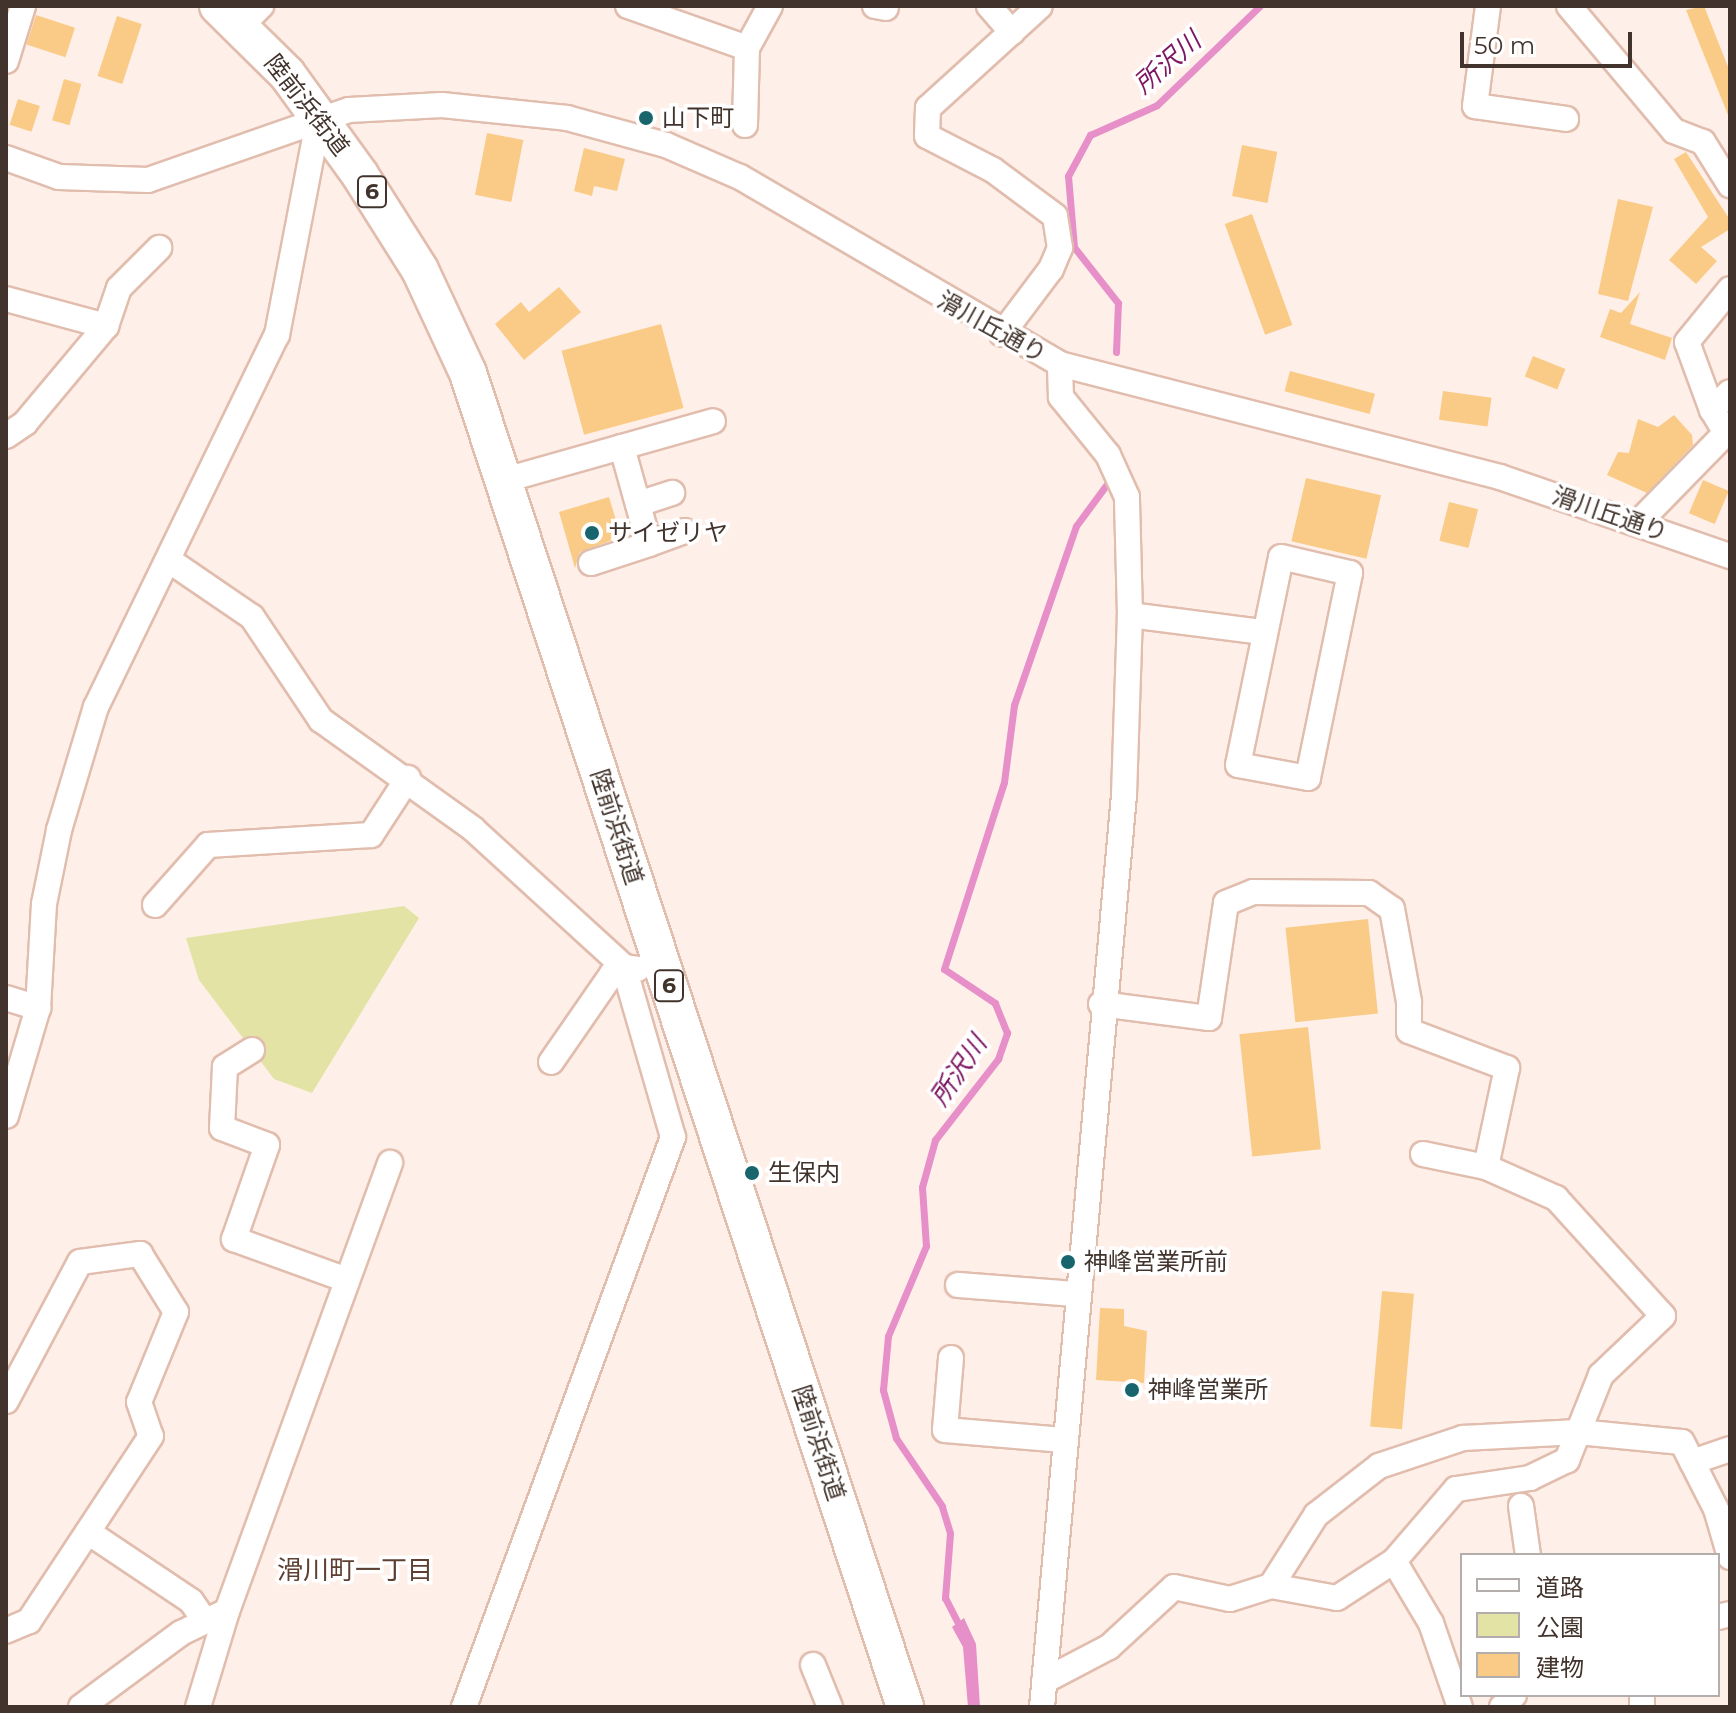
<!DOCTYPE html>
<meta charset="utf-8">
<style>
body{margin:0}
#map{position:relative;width:1736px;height:1713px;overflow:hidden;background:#ffefe9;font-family:Montserrat,"Noto Sans JP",sans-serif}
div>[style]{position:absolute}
.green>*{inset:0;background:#e2e3a5}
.water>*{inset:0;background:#e68fc9}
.stream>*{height:7px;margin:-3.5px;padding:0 3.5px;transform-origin:3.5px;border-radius:3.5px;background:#e68fc9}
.building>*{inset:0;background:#facb86;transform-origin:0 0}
.roads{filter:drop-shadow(2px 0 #e1bdae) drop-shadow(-2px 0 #e1bdae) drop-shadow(0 2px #e1bdae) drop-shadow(0 -2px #e1bdae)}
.minor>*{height:24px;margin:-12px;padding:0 12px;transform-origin:12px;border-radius:12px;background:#fff}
.highway>*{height:36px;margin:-18px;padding:0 18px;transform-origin:18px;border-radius:18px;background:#fff}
.dots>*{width:22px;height:22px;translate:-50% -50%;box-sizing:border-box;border:4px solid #fff;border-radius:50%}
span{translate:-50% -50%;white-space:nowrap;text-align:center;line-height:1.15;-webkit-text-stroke:7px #fff;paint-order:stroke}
.shield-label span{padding:2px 6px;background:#fff;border:2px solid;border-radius:6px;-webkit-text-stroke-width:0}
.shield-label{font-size:22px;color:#42342d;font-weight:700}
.street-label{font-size:24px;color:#42342d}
.poi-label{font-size:24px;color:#42342d}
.left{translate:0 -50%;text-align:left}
.water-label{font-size:26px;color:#7d1864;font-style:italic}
.neighbourhood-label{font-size:26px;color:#5e4033}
.frame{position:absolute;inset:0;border:8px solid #42342d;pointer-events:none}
.legend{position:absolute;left:1460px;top:1553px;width:260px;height:144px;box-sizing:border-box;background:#fff;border:2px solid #b3aeab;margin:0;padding:10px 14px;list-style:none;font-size:24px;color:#42342d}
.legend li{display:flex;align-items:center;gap:16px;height:40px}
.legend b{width:40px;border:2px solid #b3aeab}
.scale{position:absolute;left:1460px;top:32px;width:172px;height:36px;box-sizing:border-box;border:4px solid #42342d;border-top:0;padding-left:10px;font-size:24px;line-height:28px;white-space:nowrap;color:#42342d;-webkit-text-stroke:6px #fff;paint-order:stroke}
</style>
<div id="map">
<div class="green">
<div style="clip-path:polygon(404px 906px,419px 918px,312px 1093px,274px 1079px,199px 980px,186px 938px)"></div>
</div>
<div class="water">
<div style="clip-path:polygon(964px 1618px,976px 1644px,980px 1707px,968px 1707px,963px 1647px,952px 1627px)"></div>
</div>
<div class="stream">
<div style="left:1116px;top:352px;width:49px;rotate:-87.7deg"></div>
<div style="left:1118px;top:303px;width:71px;rotate:-128.2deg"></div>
<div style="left:1074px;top:247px;width:71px;rotate:-94.8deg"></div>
<div style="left:1068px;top:176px;width:47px;rotate:-61.8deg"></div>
<div style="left:1090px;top:135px;width:73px;rotate:-24.1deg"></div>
<div style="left:1157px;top:105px;width:143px;rotate:-43.9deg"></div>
<div style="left:961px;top:1629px;width:35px;rotate:-117deg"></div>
<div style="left:945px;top:1598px;width:65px;rotate:-85.6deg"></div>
<div style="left:950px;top:1533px;width:28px;rotate:-107deg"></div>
<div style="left:942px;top:1506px;width:82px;rotate:-124.1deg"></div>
<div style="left:896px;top:1438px;width:50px;rotate:-105.2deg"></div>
<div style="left:883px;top:1390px;width:54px;rotate:-84.7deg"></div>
<div style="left:888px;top:1336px;width:98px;rotate:-67.1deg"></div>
<div style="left:926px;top:1246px;width:59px;rotate:-93.9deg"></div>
<div style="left:922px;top:1187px;width:49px;rotate:-74.5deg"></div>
<div style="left:935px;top:1140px;width:103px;rotate:-52.1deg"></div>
<div style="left:998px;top:1059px;width:28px;rotate:-71deg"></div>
<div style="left:1007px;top:1033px;width:32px;rotate:-112deg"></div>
<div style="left:995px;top:1003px;width:61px;rotate:-146.3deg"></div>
<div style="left:944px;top:969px;width:196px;rotate:-72.2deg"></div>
<div style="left:1004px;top:782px;width:78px;rotate:-82.6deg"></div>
<div style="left:1014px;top:705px;width:189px;rotate:-70.9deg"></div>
<div style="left:1076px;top:526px;width:52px;rotate:-53.6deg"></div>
</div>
<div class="building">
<div style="clip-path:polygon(1704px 6px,1730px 72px,1730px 120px,1686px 10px)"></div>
<div style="left:36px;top:15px;width:41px;height:31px;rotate:18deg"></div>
<div style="left:117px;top:16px;width:26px;height:63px;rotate:18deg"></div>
<div style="left:64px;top:79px;width:18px;height:43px;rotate:16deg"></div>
<div style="left:18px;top:99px;width:23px;height:27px;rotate:18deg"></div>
<div style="left:487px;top:133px;width:37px;height:63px;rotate:11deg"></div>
<div style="left:1242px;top:145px;width:36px;height:52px;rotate:11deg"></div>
<div style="clip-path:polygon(584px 148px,625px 159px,617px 191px,594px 186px,592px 196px,574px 191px)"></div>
<div style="clip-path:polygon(1686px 152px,1730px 220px,1730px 229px,1701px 247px,1717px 261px,1696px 284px,1669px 260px,1708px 217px,1674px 159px)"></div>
<div style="clip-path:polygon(1618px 199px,1653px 207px,1628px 301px,1598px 294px)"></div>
<div style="left:1252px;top:214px;width:118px;height:29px;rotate:70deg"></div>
<div style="clip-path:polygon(559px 287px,581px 312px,524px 360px,495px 324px,521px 302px,529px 312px)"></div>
<div style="clip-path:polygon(1640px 292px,1630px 324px,1672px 338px,1665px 360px,1600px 337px,1610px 309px,1621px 313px)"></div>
<div style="left:661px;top:324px;width:87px;height:103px;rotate:75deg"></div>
<div style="left:1533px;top:356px;width:35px;height:22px;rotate:22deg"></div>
<div style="left:1290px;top:371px;width:88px;height:21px;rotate:15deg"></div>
<div style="left:1443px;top:391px;width:49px;height:29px;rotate:8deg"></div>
<div style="clip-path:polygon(1674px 415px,1692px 435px,1693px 445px,1647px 493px,1607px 475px,1618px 452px,1629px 453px,1638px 419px,1658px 427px)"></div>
<div style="left:1306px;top:478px;width:77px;height:65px;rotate:13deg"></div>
<div style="left:1703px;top:480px;width:28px;height:36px;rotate:23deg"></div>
<div style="clip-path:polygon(609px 497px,621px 537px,580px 552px,575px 568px,559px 512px)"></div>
<div style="left:1449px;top:502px;width:30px;height:40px;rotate:14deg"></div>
<div style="left:1368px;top:919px;width:95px;height:83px;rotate:84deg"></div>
<div style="left:1308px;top:1027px;width:123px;height:69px;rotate:84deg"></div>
<div style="left:1382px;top:1291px;width:32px;height:136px;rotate:5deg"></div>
<div style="clip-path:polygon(1100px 1308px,1124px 1309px,1124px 1326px,1147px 1331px,1144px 1383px,1096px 1380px)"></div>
</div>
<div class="roads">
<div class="minor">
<div style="left:628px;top:6px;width:126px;rotate:19.4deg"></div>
<div style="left:747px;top:48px;width:77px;rotate:91.5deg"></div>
<div style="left:875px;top:6px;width:11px;rotate:10deg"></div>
<div style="left:989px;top:6px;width:35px;rotate:49deg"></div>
<div style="left:1488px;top:6px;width:101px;rotate:97.4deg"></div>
<div style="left:1475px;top:106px;width:92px;rotate:8.1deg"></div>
<div style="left:1569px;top:6px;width:163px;rotate:50deg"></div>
<div style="left:1674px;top:131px;width:31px;rotate:21deg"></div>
<div style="left:1703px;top:142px;width:51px;rotate:57.9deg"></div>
<div style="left:240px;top:27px;width:30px;rotate:-45deg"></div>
<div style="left:747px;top:48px;width:48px;rotate:-61.3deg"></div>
<div style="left:6px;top:61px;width:58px;rotate:-72.8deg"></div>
<div style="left:6px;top:158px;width:56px;rotate:19.7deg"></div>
<div style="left:59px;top:177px;width:89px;rotate:1.9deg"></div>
<div style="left:148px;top:180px;width:213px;rotate:-19.2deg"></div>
<div style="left:349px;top:110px;width:93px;rotate:-3.1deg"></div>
<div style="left:442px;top:105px;width:126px;rotate:5.9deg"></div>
<div style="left:567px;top:118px;width:103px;rotate:15.3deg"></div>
<div style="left:666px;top:145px;width:81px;rotate:23.4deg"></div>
<div style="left:740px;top:177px;width:371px;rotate:30.3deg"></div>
<div style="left:1060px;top:364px;width:454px;rotate:14.4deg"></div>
<div style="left:1500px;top:477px;width:243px;rotate:19deg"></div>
<div style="left:6px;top:299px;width:104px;rotate:15.1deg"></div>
<div style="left:106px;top:326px;width:40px;rotate:-71.1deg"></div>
<div style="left:119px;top:288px;width:57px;rotate:-45deg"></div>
<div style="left:1002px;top:334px;width:81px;rotate:-53deg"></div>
<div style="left:1051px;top:269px;width:23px;rotate:-67deg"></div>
<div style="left:1060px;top:248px;width:32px;rotate:-99deg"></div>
<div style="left:1055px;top:216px;width:77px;rotate:-143.4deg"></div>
<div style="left:993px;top:170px;width:74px;rotate:-152.7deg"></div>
<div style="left:927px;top:136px;width:28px;rotate:-88deg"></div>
<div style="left:928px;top:108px;width:151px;rotate:-42.3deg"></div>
<div style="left:1712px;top:410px;width:72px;rotate:-110.2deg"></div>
<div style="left:1687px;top:342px;width:68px;rotate:-50.9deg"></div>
<div style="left:6px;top:436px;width:23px;rotate:-34deg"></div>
<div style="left:25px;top:423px;width:126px;rotate:-50.1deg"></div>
<div style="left:505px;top:480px;width:216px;rotate:-15.8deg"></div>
<div style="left:638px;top:504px;width:36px;rotate:-18deg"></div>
<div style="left:1639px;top:522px;width:124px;rotate:-45.7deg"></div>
<div style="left:1726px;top:433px;width:27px;rotate:-121deg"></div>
<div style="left:1712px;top:410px;width:25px;rotate:-45deg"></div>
<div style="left:649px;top:544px;width:38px;rotate:-20deg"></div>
<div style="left:1281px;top:557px;width:71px;rotate:13.1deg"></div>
<div style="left:1350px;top:573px;width:209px;rotate:101.6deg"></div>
<div style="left:1308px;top:778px;width:71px;rotate:-169.5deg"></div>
<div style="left:1238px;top:765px;width:212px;rotate:-78.3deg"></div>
<div style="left:170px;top:561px;width:99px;rotate:34.3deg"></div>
<div style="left:252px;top:617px;width:124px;rotate:56.2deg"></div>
<div style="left:321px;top:720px;width:187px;rotate:35.6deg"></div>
<div style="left:473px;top:829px;width:205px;rotate:42.4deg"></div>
<div style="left:624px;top:967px;width:14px;rotate:8deg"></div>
<div style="left:591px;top:563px;width:61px;rotate:-18.1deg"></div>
<div style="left:649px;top:544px;width:101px;rotate:-105.6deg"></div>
<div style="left:1130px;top:615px;width:134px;rotate:7.3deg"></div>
<div style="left:155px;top:905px;width:80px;rotate:-48.5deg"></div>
<div style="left:208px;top:845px;width:163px;rotate:-3.5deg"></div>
<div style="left:371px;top:835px;width:68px;rotate:-57deg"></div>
<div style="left:6px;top:998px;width:34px;rotate:17deg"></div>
<div style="left:1101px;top:1004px;width:109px;rotate:7.4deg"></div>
<div style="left:1209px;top:1018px;width:116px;rotate:-81.6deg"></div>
<div style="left:1226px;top:903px;width:29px;rotate:-22deg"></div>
<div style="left:1253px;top:892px;width:116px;rotate:0.5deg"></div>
<div style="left:1369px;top:893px;width:28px;rotate:35deg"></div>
<div style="left:1392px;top:909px;width:95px;rotate:79.6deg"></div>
<div style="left:1409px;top:1002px;width:29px;rotate:90deg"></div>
<div style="left:1409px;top:1031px;width:105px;rotate:20.7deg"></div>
<div style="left:1507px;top:1068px;width:101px;rotate:102deg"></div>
<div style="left:1486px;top:1167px;width:77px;rotate:23.9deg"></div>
<div style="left:1556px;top:1198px;width:159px;rotate:47.8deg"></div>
<div style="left:1663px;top:1316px;width:86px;rotate:136.4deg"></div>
<div style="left:1601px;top:1375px;width:92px;rotate:111.8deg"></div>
<div style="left:1567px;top:1460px;width:41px;rotate:154.1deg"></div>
<div style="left:1530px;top:1478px;width:75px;rotate:171.5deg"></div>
<div style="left:1456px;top:1489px;width:95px;rotate:130.7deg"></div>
<div style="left:1394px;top:1561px;width:68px;rotate:147deg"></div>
<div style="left:1337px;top:1598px;width:67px;rotate:-169.7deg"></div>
<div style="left:252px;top:1050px;width:32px;rotate:148deg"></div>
<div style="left:225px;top:1067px;width:61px;rotate:92.8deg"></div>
<div style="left:222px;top:1128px;width:48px;rotate:20.7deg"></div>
<div style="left:267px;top:1145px;width:100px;rotate:109.3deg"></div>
<div style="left:234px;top:1239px;width:120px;rotate:19.9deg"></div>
<div style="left:6px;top:1116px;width:113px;rotate:-73.5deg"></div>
<div style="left:38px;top:1008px;width:104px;rotate:-86.7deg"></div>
<div style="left:44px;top:904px;width:76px;rotate:-78.5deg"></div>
<div style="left:59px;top:830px;width:128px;rotate:-73.3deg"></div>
<div style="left:96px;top:707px;width:414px;rotate:-64.1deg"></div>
<div style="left:277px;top:335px;width:222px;rotate:-79.1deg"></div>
<div style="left:1423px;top:1154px;width:64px;rotate:11.7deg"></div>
<div style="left:958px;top:1285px;width:118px;rotate:4.4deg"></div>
<div style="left:951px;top:1358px;width:72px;rotate:94.8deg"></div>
<div style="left:945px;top:1430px;width:119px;rotate:4.8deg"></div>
<div style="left:6px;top:1401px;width:157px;rotate:-62deg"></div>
<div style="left:80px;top:1262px;width:61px;rotate:-7.6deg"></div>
<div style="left:140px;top:1254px;width:68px;rotate:58.2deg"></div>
<div style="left:176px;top:1312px;width:97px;rotate:112.3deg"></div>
<div style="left:139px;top:1402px;width:36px;rotate:71deg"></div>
<div style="left:151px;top:1436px;width:222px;rotate:123.4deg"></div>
<div style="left:29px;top:1621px;width:25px;rotate:157deg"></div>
<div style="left:1692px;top:1462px;width:40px;rotate:-18.9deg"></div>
<div style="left:1521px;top:1506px;width:49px;rotate:81.9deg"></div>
<div style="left:88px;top:1532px;width:124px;rotate:33.8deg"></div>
<div style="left:191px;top:1601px;width:24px;rotate:55deg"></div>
<div style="left:1394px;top:1561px;width:72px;rotate:59.2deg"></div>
<div style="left:1431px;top:1623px;width:89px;rotate:71deg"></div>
<div style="left:1718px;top:1617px;width:12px;rotate:-14deg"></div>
<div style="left:813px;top:1665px;width:45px;rotate:68deg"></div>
<div style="left:1044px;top:1681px;width:73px;rotate:-27.6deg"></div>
<div style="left:1109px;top:1647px;width:88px;rotate:-42.7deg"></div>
<div style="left:1174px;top:1587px;width:57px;rotate:12.1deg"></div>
<div style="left:1230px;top:1599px;width:43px;rotate:-17.6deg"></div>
<div style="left:1271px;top:1586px;width:84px;rotate:-57.6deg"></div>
<div style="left:1316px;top:1515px;width:80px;rotate:-37.9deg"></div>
<div style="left:1379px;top:1466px;width:89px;rotate:-18.4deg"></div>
<div style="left:1463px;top:1438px;width:115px;rotate:-3deg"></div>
<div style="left:1578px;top:1432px;width:104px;rotate:5.5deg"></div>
<div style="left:1682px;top:1442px;width:75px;rotate:63.1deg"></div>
<div style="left:1716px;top:1509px;width:50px;rotate:73.7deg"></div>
<div style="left:81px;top:1707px;width:124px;rotate:-36.5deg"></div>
<div style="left:181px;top:1633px;width:51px;rotate:-25.6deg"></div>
<div style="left:227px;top:1611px;width:477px;rotate:-70deg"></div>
<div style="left:198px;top:1707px;width:100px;rotate:-73.2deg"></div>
<div style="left:464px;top:1707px;width:607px;rotate:-69.86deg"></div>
<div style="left:673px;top:1137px;width:177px;rotate:-106.1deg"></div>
<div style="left:624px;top:967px;width:14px;rotate:150deg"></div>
<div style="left:612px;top:974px;width:107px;rotate:124.7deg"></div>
<div style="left:1042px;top:1707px;width:916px;rotate:-84.86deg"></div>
<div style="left:1124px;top:795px;width:180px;rotate:-88.1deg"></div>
<div style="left:1130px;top:615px;width:118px;rotate:-91.5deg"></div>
<div style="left:1127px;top:497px;width:46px;rotate:-114.3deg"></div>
<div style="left:1108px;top:455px;width:75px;rotate:-129deg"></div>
<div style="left:1061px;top:397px;width:33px;rotate:-92deg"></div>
<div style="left:1502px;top:1707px;width:17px;rotate:-45deg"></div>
<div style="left:1642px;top:1707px;width:12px;rotate:-90deg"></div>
</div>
<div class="highway">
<div style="left:218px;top:6px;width:97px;rotate:44.6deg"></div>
<div style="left:287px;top:74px;width:125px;rotate:54.1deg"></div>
<div style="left:360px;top:175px;width:112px;rotate:57.7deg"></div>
<div style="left:420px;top:270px;width:114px;rotate:65deg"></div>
<div style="left:468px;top:373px;width:1404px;rotate:71.86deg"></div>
</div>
</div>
<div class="dots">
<div style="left:646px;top:118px;background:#18656d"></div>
<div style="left:592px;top:533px;background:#18656d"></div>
<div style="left:752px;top:1173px;background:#18656d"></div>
<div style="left:1068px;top:1262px;background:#18656d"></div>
<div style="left:1132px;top:1390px;background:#18656d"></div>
</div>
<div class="shield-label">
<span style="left:372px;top:192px">6</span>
<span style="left:669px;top:986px">6</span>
</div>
<div class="street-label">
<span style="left:307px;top:105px;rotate:52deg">陸前浜街道</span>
<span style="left:992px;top:327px;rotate:29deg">滑川丘通り</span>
<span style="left:1610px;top:514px;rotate:19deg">滑川丘通り</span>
<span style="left:617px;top:827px;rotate:72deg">陸前浜街道</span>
<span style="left:819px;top:1443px;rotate:72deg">陸前浜街道</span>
</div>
<div class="poi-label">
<span class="left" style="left:662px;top:118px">山下町</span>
<span class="left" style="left:608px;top:533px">サイゼリヤ</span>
<span class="left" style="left:768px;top:1173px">生保内</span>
<span class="left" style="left:1084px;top:1262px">神峰営業所前</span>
<span class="left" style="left:1148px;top:1390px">神峰営業所</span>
</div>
<div class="water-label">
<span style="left:1168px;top:63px;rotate:-41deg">所沢川</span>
<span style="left:959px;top:1071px;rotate:-56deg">所沢川</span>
</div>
<div class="neighbourhood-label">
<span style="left:355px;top:1571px">滑川町一丁目</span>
</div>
<div class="frame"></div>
<ul class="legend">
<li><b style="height:10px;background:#fff"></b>道路</li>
<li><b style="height:22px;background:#e2e3a5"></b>公園</li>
<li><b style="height:22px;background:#facb86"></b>建物</li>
</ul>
<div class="scale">50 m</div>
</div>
